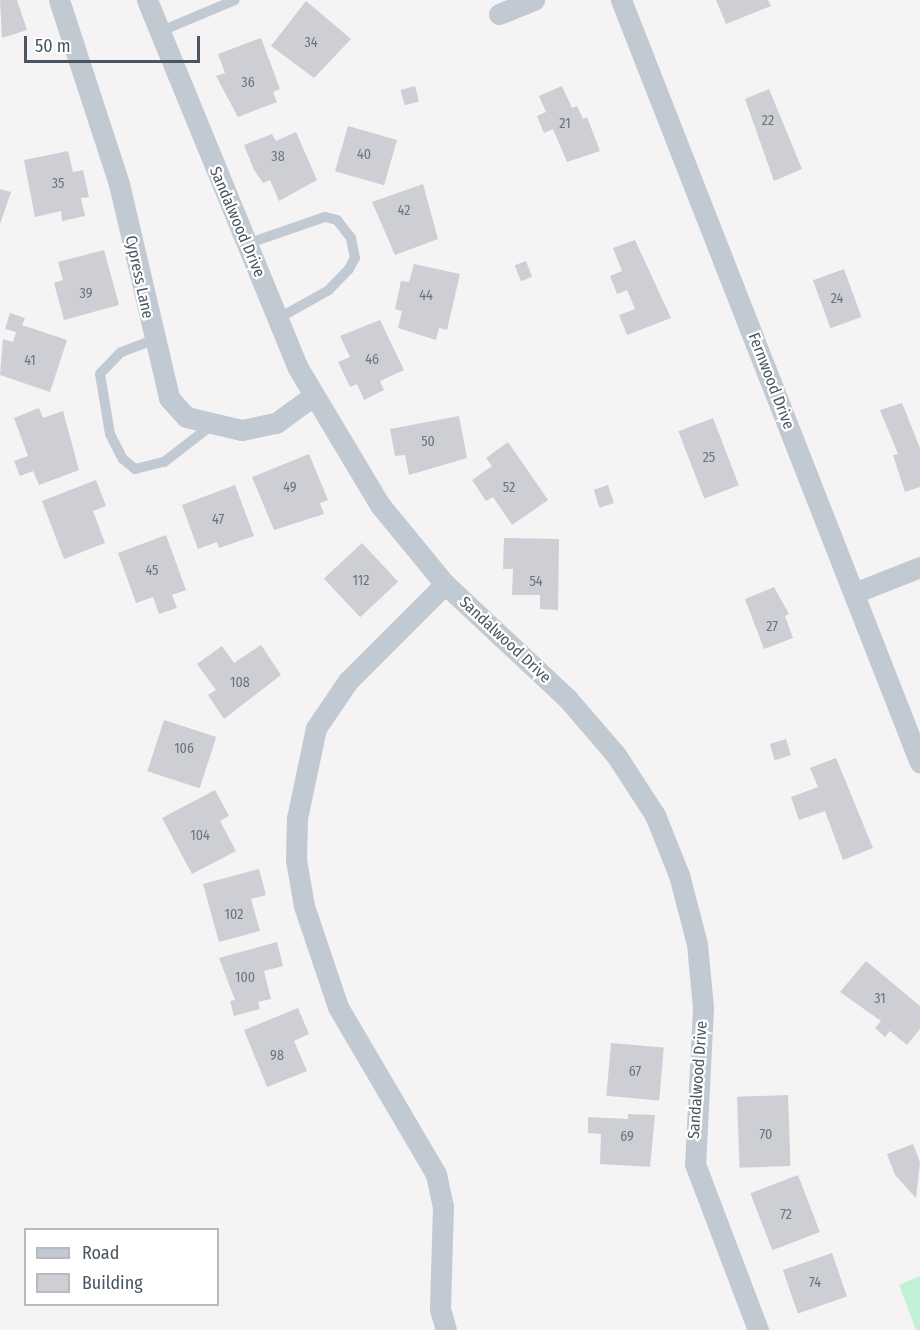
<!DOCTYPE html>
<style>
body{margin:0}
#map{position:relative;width:920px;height:1330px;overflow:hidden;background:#f5f3f3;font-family:"Fira Sans Condensed",sans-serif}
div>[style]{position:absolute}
.green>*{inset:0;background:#c3f1d5}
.building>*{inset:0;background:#cdcfd5;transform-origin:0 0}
.service>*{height:10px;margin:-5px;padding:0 5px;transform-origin:5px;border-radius:5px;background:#c1cad2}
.minor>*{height:21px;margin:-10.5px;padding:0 10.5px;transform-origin:10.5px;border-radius:10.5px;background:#c1cad2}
span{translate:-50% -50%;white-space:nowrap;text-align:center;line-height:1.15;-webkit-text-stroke:4.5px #fff;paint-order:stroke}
.number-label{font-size:14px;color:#6b747e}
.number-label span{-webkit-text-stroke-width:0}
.street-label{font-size:16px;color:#4a5661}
.legend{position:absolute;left:24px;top:1228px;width:195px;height:78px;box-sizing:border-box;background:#fff;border:2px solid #b7bbc0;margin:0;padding:8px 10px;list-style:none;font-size:18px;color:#4a5661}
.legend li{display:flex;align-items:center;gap:12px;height:30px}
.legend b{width:30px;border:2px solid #b7bbc0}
.scale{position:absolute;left:24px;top:36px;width:176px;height:27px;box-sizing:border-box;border:3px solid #4a5661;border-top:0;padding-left:8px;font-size:18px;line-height:21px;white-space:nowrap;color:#4a5661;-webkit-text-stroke:4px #fff;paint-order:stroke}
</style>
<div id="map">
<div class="green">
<div style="clip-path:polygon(920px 1276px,920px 1330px,916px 1330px,899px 1285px)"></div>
</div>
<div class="building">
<div style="clip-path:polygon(0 0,17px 0,27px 30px,2px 38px)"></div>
<div style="clip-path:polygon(716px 0,768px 0,771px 6px,726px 24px)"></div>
<div style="clip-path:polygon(306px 1px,351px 39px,314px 78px,271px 46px)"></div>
<div style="clip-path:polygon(261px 38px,280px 89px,273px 92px,277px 102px,238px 117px,216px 76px,225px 73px,218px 54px)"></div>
<div style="left:415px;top:86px;width:16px;height:15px;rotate:75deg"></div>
<div style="clip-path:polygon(562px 86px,572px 108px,577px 106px,583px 119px,587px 117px,600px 151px,567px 162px,553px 129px,544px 133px,537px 116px,546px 112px,539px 96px)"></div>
<div style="clip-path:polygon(769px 89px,802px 169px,774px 181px,745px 99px)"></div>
<div style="left:348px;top:126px;width:51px;height:47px;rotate:16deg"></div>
<div style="clip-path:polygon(296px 132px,317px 180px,279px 201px,270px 180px,263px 183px,254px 170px,244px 145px,272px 134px,276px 141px)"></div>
<div style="clip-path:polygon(68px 151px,73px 172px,83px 170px,89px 197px,81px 198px,85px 216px,62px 221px,61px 211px,35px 217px,24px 160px)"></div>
<div style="clip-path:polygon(423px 184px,438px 239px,395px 255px,372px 202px)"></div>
<div style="clip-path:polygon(0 189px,11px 192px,0 224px)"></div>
<div style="clip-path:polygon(635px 240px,671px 318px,627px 335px,619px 315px,635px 309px,627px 290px,617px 294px,610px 276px,622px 271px,613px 248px)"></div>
<div style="clip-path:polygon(104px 250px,119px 305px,64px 320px,54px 283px,63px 280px,58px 262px)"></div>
<div style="left:526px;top:261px;width:17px;height:12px;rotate:69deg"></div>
<div style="clip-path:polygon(414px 264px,460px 274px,447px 330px,439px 328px,436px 340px,398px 328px,402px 311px,395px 309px,401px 281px,409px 282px)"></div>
<div style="left:844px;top:269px;width:51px;height:33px;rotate:70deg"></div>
<div style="clip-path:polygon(10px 313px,25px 318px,22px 325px,67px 340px,50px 392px,0 375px,3px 339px,13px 342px,16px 332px,5px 329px)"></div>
<div style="clip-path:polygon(380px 320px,404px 370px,380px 381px,384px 390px,364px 400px,357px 384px,350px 387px,338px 362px,350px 357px,340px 336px)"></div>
<div style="clip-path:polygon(902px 403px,920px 448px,920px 487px,905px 492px,893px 455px,898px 454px,880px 410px)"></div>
<div style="clip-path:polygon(39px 408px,43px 418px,63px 411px,79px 470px,39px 485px,33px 471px,20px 476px,14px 461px,28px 456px,14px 418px)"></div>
<div style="clip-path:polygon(459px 416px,467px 458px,409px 475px,405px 455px,395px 456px,390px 429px)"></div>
<div style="left:713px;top:418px;width:72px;height:37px;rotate:69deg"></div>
<div style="clip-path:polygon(508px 442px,548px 500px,512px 525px,493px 497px,486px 501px,472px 480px,492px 466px,486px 458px)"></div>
<div style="clip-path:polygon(309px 454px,328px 500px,320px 503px,324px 514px,274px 530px,252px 477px)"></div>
<div style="clip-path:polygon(96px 480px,106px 506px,93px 511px,105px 543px,64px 559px,42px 501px)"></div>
<div style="clip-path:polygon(235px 485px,254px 536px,219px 548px,217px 542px,198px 549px,182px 505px)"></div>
<div style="left:608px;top:485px;width:19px;height:15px;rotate:72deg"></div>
<div style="clip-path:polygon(166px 535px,186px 590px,172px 595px,177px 608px,159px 614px,153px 597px,136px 603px,118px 553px)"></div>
<div style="clip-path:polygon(504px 538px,559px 539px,558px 610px,540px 609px,540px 595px,512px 595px,513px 569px,503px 569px)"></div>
<div style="left:362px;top:543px;width:53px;height:52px;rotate:47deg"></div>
<div style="clip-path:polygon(774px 587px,789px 614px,785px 616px,793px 638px,764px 649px,745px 599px)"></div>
<div style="clip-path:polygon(261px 645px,281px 675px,224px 719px,208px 695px,216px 690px,197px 664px,222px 646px,234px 663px)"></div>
<div style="left:164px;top:720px;width:55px;height:54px;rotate:18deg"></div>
<div style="left:786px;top:739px;width:17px;height:17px;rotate:73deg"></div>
<div style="clip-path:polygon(836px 758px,873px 848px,843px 860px,825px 811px,799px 820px,791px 797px,818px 787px,810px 768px)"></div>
<div style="clip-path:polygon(215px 790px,229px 816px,220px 821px,236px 851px,192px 874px,162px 818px)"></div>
<div style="clip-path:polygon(259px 869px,266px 895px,251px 899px,260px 931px,219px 942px,203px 884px)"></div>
<div style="clip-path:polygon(277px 942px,283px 966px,264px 971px,271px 999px,258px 1002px,260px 1009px,234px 1016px,230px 1001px,235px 1000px,219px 958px)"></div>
<div style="clip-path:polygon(866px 961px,920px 1006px,920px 1029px,907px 1045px,890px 1031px,885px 1037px,875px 1028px,881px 1021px,840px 992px)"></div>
<div style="clip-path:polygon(298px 1008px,309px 1034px,294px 1041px,307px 1071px,267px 1087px,244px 1030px)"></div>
<div style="left:611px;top:1043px;width:53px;height:53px;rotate:5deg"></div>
<div style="left:788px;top:1095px;width:71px;height:51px;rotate:88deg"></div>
<div style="clip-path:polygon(628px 1114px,655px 1115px,650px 1167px,600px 1164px,601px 1134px,588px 1133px,588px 1117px,628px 1119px)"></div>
<div style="clip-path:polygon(913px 1144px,920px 1162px,916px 1198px,895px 1175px,887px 1154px)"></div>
<div style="left:798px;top:1175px;width:61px;height:51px;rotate:69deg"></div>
<div style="left:832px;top:1253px;width:46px;height:52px;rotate:71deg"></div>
</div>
<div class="service">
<div style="left:159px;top:32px;width:82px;rotate:-22.8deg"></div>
<div style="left:247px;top:244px;width:83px;rotate:-19.1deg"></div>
<div style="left:325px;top:217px;width:12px;rotate:14deg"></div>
<div style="left:337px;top:220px;width:23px;rotate:52deg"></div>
<div style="left:351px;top:238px;width:20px;rotate:79deg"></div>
<div style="left:355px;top:258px;width:13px;rotate:119deg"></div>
<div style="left:349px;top:269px;width:29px;rotate:134deg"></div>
<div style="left:329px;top:290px;width:57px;rotate:150.8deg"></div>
<div style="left:153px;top:340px;width:34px;rotate:159deg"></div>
<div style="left:121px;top:352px;width:30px;rotate:134deg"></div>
<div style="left:100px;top:374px;width:61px;rotate:80.5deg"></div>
<div style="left:110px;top:434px;width:28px;rotate:63deg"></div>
<div style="left:123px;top:459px;width:16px;rotate:40deg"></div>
<div style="left:135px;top:469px;width:30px;rotate:-14deg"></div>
<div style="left:164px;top:462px;width:59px;rotate:-37.5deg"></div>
</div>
<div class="minor">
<div style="left:59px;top:0;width:194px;rotate:71.9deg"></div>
<div style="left:119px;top:184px;width:220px;rotate:76.8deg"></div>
<div style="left:169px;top:398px;width:25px;rotate:48deg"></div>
<div style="left:186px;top:417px;width:57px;rotate:13.1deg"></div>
<div style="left:242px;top:430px;width:35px;rotate:-12deg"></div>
<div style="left:276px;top:423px;width:46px;rotate:-36.1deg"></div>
<div style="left:147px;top:0;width:398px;rotate:67.7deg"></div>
<div style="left:298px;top:368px;width:160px;rotate:59.1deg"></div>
<div style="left:380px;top:505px;width:102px;rotate:50.6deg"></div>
<div style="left:445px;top:584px;width:167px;rotate:43.1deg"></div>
<div style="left:567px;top:698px;width:75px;rotate:49.3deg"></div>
<div style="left:616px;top:755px;width:72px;rotate:57deg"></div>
<div style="left:655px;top:815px;width:65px;rotate:68.2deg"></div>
<div style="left:679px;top:875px;width:71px;rotate:75.4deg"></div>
<div style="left:697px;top:944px;width:64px;rotate:84.6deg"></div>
<div style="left:703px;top:1008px;width:156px;rotate:92.9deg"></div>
<div style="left:695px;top:1164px;width:178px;rotate:69.2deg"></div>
<div style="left:621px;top:0;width:819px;rotate:68.6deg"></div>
<div style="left:499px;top:14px;width:38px;rotate:-22deg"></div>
<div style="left:445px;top:584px;width:137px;rotate:135deg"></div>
<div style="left:348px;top:681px;width:57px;rotate:124.2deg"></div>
<div style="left:316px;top:728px;width:92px;rotate:101.9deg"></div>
<div style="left:297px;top:818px;width:42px;rotate:91.4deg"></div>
<div style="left:296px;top:860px;width:47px;rotate:80.1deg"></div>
<div style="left:304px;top:906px;width:107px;rotate:71.4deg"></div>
<div style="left:338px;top:1007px;width:194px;rotate:59.6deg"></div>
<div style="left:436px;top:1174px;width:33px;rotate:78deg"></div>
<div style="left:443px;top:1206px;width:103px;rotate:91.7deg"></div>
<div style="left:440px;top:1309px;width:22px;rotate:74deg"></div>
<div style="left:854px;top:593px;width:71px;rotate:-21.5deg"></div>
</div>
<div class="number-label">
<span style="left:311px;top:43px">34</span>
<span style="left:248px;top:83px">36</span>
<span style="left:768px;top:121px">22</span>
<span style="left:565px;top:124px">21</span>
<span style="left:364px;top:155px">40</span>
<span style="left:278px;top:157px">38</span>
<span style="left:58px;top:184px">35</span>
<span style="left:404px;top:211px">42</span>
<span style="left:86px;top:294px">39</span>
<span style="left:426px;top:296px">44</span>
<span style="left:837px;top:299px">24</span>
<span style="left:372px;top:360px">46</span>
<span style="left:30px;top:361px">41</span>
<span style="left:428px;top:442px">50</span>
<span style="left:709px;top:458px">25</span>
<span style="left:290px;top:488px">49</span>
<span style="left:509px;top:488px">52</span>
<span style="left:218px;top:520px">47</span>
<span style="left:152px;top:571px">45</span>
<span style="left:361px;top:581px">112</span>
<span style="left:536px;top:582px">54</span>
<span style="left:772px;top:627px">27</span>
<span style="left:240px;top:683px">108</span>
<span style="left:184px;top:749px">106</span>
<span style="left:200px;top:836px">104</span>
<span style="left:234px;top:915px">102</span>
<span style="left:245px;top:978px">100</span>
<span style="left:880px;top:999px">31</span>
<span style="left:277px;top:1056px">98</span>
<span style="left:635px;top:1072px">67</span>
<span style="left:766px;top:1135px">70</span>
<span style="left:627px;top:1137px">69</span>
<span style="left:786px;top:1215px">72</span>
<span style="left:815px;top:1283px">74</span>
</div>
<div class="street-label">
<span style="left:237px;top:222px;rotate:67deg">Sandalwood Drive</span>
<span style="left:139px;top:277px;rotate:78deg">Cypress Lane</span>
<span style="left:771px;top:381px;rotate:69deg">Fernwood Drive</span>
<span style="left:505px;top:640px;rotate:43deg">Sandalwood Drive</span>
<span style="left:698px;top:1080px;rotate:-86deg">Sandalwood Drive</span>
</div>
<ul class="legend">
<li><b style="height:8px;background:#c1cad2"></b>Road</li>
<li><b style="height:16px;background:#cdcfd5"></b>Building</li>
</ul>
<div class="scale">50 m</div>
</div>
